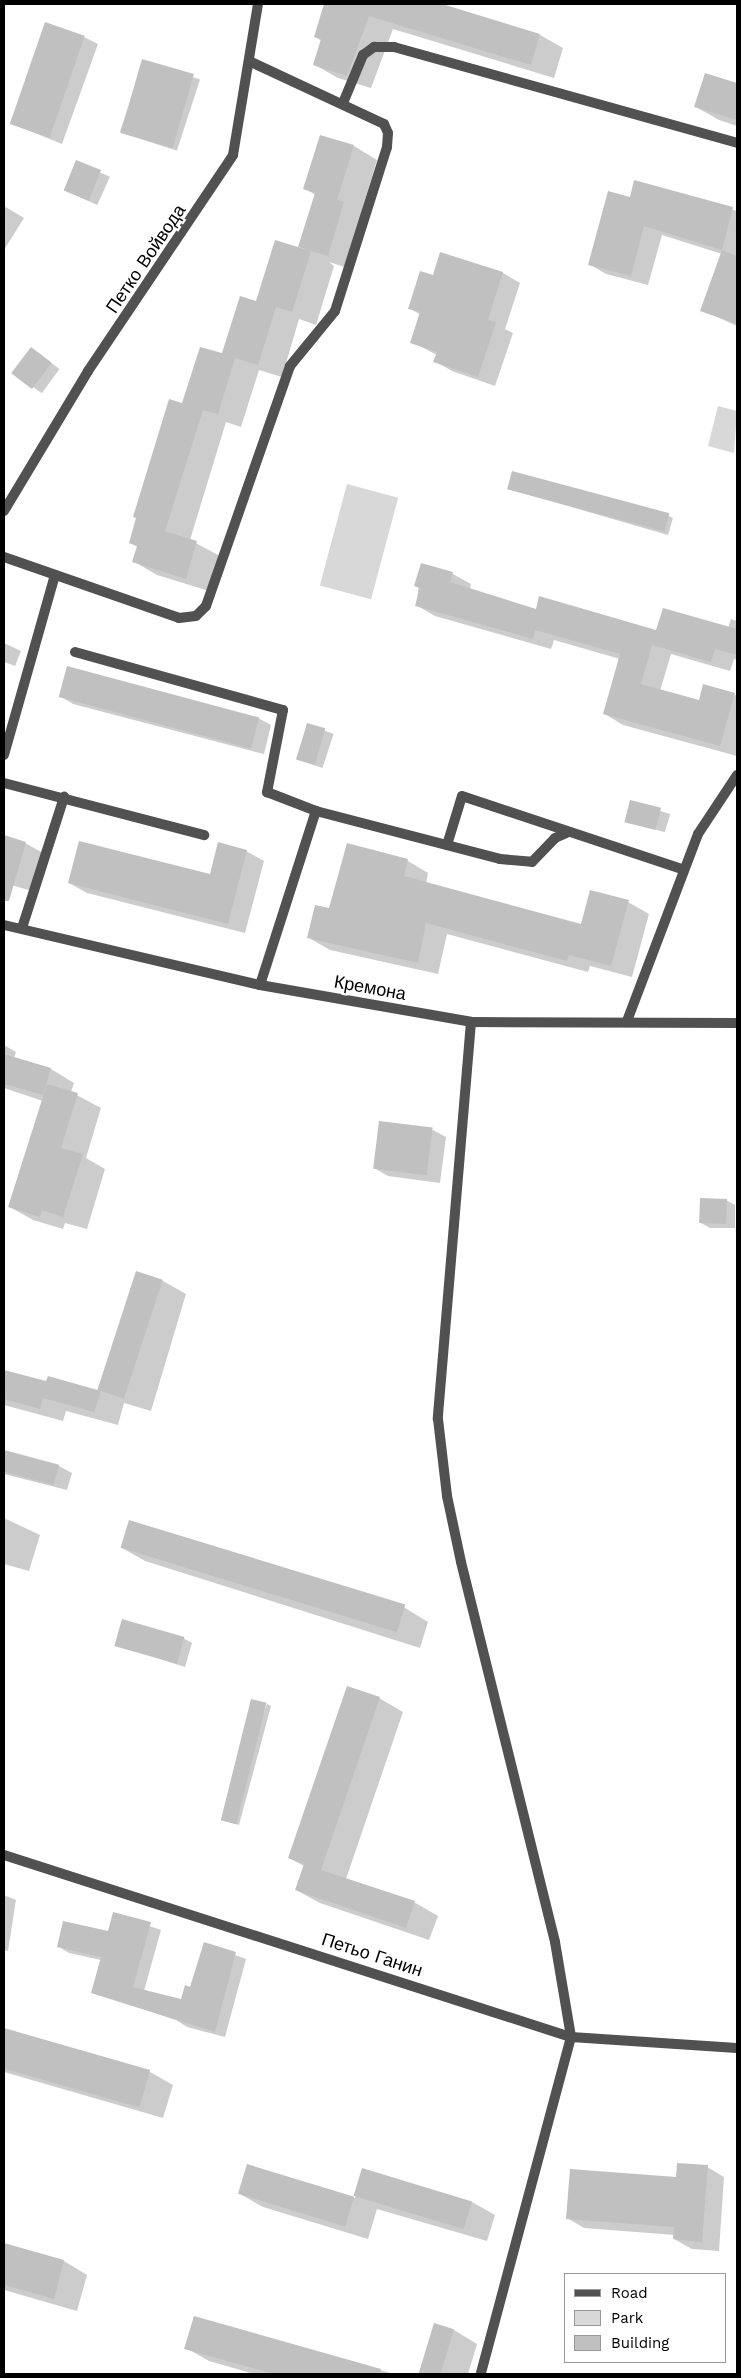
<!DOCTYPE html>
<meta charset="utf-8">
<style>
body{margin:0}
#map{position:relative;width:741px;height:2378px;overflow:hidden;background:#fff;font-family:"Work Sans",sans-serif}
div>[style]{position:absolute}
.green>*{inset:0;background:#d8d8d8;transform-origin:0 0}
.shadow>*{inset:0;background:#0003;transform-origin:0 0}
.building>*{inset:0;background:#c0c0c0;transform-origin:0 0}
.street>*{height:10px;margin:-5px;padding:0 5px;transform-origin:5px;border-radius:5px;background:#515151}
span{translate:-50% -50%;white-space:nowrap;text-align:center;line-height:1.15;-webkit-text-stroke:4.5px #fff;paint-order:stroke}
.street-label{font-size:18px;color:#000}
.frame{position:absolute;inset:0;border:5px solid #000;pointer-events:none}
.legend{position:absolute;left:564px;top:2273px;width:162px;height:90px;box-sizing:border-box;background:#fff;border:1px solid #999;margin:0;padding:6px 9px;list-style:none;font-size:15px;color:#000}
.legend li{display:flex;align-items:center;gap:10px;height:25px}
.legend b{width:25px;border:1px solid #999}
</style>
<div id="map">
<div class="green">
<div style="clip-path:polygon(718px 406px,737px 411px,734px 453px,708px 446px)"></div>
<div style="left:347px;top:484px;width:53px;height:105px;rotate:15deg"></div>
</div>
<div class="shadow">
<div style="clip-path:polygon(325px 4px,438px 4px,540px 35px,563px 48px,554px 78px,393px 29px,371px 88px,338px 78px,315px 65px,322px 41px,315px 37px)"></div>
<div style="clip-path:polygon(84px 37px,98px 44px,62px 144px,10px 123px)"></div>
<div style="left:143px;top:61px;width:60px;height:75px;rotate:18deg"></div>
<div style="clip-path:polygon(706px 75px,737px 85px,737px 126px,719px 120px,696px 107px)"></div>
<div style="clip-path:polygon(354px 146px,377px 160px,361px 213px,367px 216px,351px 269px,329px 262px,334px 266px,316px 325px,299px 319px,282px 377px,259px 370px,241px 427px,226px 422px,190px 540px,220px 556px,209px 591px,157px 575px,133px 561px,138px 547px,130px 543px,183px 405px,223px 355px,257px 302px,306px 250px,300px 246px,316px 195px,305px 189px)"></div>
<div style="left:77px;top:162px;width:36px;height:31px;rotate:24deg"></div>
<div style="clip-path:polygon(635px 182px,737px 211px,737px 326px,702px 310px,722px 254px,662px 235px,648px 285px,606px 274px,589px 264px,631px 199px)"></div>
<div style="clip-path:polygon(4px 206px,24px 218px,4px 250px)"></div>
<div style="clip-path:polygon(441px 253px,503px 273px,520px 283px,505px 329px,513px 333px,495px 386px,452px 371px,435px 361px,437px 355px,412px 342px,421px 315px,409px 308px,434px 276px)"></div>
<div style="left:32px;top:349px;width:34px;height:30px;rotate:36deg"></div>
<div style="clip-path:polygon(509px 489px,669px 516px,673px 518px,668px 535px)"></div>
<div style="clip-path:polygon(422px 565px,453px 574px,471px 584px,470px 589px,537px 611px,657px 631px,728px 628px,731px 619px,737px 621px,737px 660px,734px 659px,730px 671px,671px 654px,660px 691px,700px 702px,737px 695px,737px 756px,623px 725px,605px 714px,620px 659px,554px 640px,551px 649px,435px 616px,416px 605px)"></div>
<div style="clip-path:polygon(4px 643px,21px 651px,15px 666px,4px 662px)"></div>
<div style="clip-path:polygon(60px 696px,258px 718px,271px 725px,264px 754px,73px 704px)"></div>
<div style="left:307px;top:725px;width:28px;height:36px;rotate:18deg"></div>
<div style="left:631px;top:802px;width:41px;height:19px;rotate:17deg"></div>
<div style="clip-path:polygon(4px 837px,25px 843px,43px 853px,32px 891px,4px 883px)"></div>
<div style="clip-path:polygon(348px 844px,408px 861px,428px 873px,426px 884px,582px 925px,628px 902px,649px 914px,632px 977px,590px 966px,588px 972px,447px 934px,438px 974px,330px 950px,309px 938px,330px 909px)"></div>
<div style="clip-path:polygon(246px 851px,264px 861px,245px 933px,87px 893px,69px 883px,211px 876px)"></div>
<div style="clip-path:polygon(4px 1045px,16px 1052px,14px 1058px,51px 1069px,74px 1083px,71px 1092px,101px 1108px,86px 1158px,105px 1169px,87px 1229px,65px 1223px,63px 1229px,33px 1220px,10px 1207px,43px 1101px,4px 1088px)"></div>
<div style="clip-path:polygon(433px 1130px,446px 1137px,440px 1183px,388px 1176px,374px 1168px)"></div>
<div style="clip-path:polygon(726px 1200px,735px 1205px,735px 1228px,710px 1228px,701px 1223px)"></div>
<div style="clip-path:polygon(136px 1273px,163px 1281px,186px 1294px,151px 1411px,124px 1403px,118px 1425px,66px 1411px,63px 1421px,4px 1405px,4px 1371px,47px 1383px,49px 1377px,101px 1392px)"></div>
<div style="clip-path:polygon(4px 1451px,59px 1466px,72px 1473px,67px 1490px,4px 1474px)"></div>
<div style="clip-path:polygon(4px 1518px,40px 1535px,29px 1571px,4px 1564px)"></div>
<div style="clip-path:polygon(130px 1521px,405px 1608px,428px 1622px,420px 1648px,145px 1561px,122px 1548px)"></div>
<div style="clip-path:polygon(183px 1638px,192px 1643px,185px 1667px,116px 1645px)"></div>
<div style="clip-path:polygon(379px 1698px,403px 1712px,346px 1879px,414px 1902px,438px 1916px,429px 1940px,320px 1903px,296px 1890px,304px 1866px,289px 1858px)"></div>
<div style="clip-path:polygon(267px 1704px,271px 1706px,239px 1825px,224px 1821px)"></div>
<div style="clip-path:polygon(4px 1895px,16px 1900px,8px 1951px,4px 1950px)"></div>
<div style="clip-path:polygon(114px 1914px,161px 1930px,144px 1991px,182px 2001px,190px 1988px,205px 1944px,246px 1959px,225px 2037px,187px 2027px,176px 2020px,93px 1992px,101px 1960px,69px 1953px,59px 1947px,109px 1932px)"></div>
<div style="clip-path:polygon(4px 2030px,150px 2072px,173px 2085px,163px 2118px,4px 2072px)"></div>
<div style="clip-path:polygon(248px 2166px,355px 2198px,363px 2169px,472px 2202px,495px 2215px,487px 2241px,377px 2209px,368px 2239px,263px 2207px,240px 2194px)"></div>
<div style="clip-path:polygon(707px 2167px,724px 2177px,719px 2251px,692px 2249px,674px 2239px,675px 2235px,584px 2228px,567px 2218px)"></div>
<div style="clip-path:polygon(4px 2244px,64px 2261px,87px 2275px,77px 2311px,4px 2290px)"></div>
<div style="clip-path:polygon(195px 2317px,394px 2374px,254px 2374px,209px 2361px,186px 2348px)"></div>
<div style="clip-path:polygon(435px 2325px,454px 2330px,477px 2344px,468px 2374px,421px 2374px)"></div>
</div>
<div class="building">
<div style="clip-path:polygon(324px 4px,442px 4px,540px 34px,531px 65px,369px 16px,347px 76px,313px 65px,321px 39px,314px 37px)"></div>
<div style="left:45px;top:22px;width:42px;height:108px;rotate:19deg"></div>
<div style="left:142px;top:59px;width:54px;height:77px;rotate:16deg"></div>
<div style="clip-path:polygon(705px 73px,737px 83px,737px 120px,694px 107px)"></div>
<div style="clip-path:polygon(320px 135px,354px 145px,337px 200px,344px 202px,328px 256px,298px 247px,315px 193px,303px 189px)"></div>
<div style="left:76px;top:160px;width:27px;height:33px;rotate:22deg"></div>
<div style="clip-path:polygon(634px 180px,733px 207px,722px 250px,644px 226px,631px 276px,588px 265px,608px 191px,630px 197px)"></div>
<div style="clip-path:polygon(275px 240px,311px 251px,292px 312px,276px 307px,258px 365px,235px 358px,218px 414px,203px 410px,165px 531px,197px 541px,186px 579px,132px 562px,137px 546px,129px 543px,136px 518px,133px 517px,169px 399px,182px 403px,200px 347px,222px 353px,240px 296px,256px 301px)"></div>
<div style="clip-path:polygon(722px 250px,737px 256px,737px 324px,700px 311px)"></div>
<div style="clip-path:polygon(440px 252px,503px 272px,488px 320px,496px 322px,478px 377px,433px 362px,437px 352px,410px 343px,420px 312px,408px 309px,420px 271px,433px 275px)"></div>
<div style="left:31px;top:347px;width:26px;height:33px;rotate:37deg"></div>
<div style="left:512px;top:471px;width:163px;height:19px;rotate:15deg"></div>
<div style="clip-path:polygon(421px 563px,453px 572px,450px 582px,536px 609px,539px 596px,656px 630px,663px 608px,737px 629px,737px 655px,715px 649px,711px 662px,652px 645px,641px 684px,699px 700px,703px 684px,735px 693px,720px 746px,603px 714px,620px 654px,535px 630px,533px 639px,415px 606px,420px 588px,414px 586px)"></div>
<div style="left:67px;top:666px;width:199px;height:32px;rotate:15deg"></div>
<div style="left:307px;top:723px;width:19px;height:38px;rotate:16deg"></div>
<div style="left:630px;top:800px;width:32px;height:23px;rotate:14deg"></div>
<div style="clip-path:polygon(4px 835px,26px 842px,9px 901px,4px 901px)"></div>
<div style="clip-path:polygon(79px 841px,210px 874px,218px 842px,247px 850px,228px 924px,68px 883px)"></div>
<div style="clip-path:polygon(347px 843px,408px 859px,404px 876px,581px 924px,590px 890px,629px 900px,611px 966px,569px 955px,567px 961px,426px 923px,418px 963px,307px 938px,315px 905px,329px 908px)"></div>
<div style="clip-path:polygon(4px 1054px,51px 1068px,43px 1095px,4px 1084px)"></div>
<div style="clip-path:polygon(47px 1084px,78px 1093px,61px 1148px,83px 1154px,63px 1217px,42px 1210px,40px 1217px,8px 1207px)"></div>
<div style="left:379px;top:1121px;width:54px;height:48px;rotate:7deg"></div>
<div style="left:700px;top:1198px;width:27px;height:25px;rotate:2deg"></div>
<div style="left:136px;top:1271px;width:28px;height:125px;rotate:18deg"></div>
<div style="clip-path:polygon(4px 1370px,46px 1381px,48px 1376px,101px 1391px,94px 1412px,43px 1398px,40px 1409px,4px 1399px)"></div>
<div style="left:4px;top:1450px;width:57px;height:21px;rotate:15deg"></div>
<div style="left:129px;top:1520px;width:289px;height:29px;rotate:17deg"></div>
<div style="left:122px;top:1619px;width:65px;height:28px;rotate:16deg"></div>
<div style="clip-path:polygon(347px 1686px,380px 1697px,321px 1870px,415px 1901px,406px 1928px,295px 1890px,304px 1864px,288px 1858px)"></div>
<div style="left:251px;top:1699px;width:16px;height:125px;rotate:14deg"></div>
<div style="clip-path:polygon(113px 1912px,151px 1922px,133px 1987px,181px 1999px,185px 1985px,190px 1987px,204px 1942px,236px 1952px,215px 2032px,91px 1993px,101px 1957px,57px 1947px,63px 1921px,108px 1931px)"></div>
<div style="left:4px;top:2028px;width:152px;height:39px;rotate:16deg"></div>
<div style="clip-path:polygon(677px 2163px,708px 2165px,702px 2242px,673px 2239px,674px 2227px,566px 2219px,570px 2169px,676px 2177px)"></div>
<div style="left:247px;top:2164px;width:112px;height:31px;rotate:17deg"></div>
<div style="left:362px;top:2168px;width:115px;height:29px;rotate:17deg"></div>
<div style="clip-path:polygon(4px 2243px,64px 2260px,54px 2299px,4px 2285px)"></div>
<div style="clip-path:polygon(194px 2316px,381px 2369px,380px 2374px,274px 2374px,184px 2349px)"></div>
<div style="left:434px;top:2323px;width:21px;height:53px;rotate:17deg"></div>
</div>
<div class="street">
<div style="left:343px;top:103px;width:52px;rotate:-67.4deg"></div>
<div style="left:363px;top:55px;width:14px;rotate:-36deg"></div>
<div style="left:374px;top:47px;width:20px"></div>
<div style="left:394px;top:47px;width:356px;rotate:15.6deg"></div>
<div style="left:4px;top:511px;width:163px;rotate:-59deg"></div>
<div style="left:88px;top:371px;width:260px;rotate:-56.1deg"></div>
<div style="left:233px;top:155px;width:153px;rotate:-80.6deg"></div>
<div style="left:4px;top:557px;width:185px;rotate:19.2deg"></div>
<div style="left:179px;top:618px;width:17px;rotate:-7deg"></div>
<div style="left:196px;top:616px;width:14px;rotate:-45deg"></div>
<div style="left:206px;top:606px;width:254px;rotate:-70.7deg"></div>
<div style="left:290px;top:366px;width:71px;rotate:-50.7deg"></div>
<div style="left:335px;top:311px;width:172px;rotate:-72.4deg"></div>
<div style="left:387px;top:147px;width:14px;rotate:-86deg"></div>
<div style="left:388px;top:133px;width:10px;rotate:-114deg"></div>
<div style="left:384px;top:124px;width:147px;rotate:-155deg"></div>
<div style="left:75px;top:652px;width:216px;rotate:15.6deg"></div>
<div style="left:283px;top:710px;width:84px;rotate:101deg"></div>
<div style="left:267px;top:792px;width:53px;rotate:21.2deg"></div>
<div style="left:316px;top:811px;width:190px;rotate:14.6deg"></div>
<div style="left:500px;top:859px;width:32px;rotate:5deg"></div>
<div style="left:532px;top:862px;width:33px;rotate:-46deg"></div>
<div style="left:555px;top:838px;width:12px;rotate:-24deg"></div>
<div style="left:4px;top:755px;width:187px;rotate:-74.2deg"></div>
<div style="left:4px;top:783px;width:207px;rotate:14.6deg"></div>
<div style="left:447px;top:845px;width:51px;rotate:-73deg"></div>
<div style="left:462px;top:796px;width:234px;rotate:18.4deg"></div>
<div style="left:4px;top:925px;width:263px;rotate:13.2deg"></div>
<div style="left:260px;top:985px;width:214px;rotate:9.9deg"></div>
<div style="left:471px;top:1022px;width:266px;rotate:0.2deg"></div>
<div style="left:22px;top:928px;width:138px;rotate:-72.2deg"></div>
<div style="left:260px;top:985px;width:183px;rotate:-72.2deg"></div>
<div style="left:627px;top:1021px;width:200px;rotate:-69.2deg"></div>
<div style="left:698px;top:834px;width:71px;rotate:-56.5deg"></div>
<div style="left:471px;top:1022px;width:398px;rotate:94.8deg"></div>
<div style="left:438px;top:1419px;width:78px;rotate:83.3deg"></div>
<div style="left:447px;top:1496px;width:67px;rotate:78deg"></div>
<div style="left:461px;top:1562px;width:391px;rotate:76.1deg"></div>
<div style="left:555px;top:1942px;width:96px;rotate:80.4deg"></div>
<div style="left:571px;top:2037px;width:349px;rotate:105deg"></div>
<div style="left:4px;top:1855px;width:595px;rotate:17.8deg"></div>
<div style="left:571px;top:2037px;width:166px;rotate:3.8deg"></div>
</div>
<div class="street-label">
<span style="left:146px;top:259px;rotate:-56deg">Петко Войвода</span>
<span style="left:370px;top:988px;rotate:10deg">Кремона</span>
<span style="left:372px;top:1955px;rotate:18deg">Петьо Ганин</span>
</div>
<div class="frame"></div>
<ul class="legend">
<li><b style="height:6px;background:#515151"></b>Road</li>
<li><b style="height:14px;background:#d8d8d8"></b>Park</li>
<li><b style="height:14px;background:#c0c0c0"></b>Building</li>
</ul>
</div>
